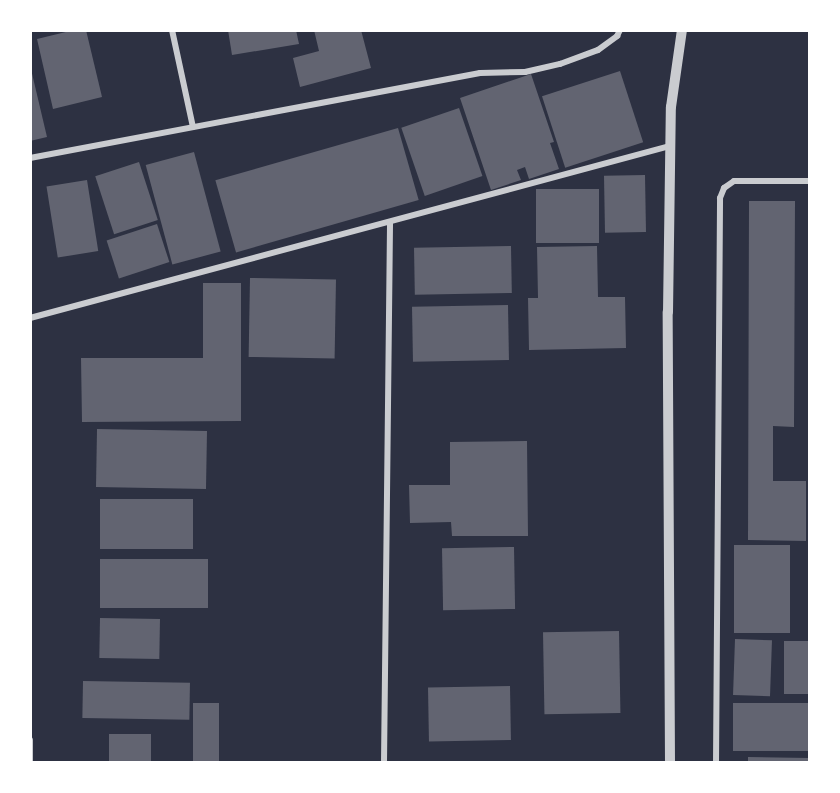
<!DOCTYPE html>
<style>
body{margin:0}
#map{position:relative;width:840px;height:793px;overflow:hidden;background:#2d3142;font-family:Rubik,sans-serif}
div>[style]{position:absolute}
.building>*{inset:0;background:#626471;transform-origin:0 0}
.minor>*{height:6px;margin:-3px;padding:0 3px;transform-origin:3px;border-radius:3px;background:#caccd0}
.tertiary>*{height:10px;margin:-5px;padding:0 5px;transform-origin:5px;border-radius:5px;background:#caccd0}
span{translate:-50% -50%;white-space:nowrap;text-align:center;line-height:1.15;-webkit-text-stroke:4.5px #fff;paint-order:stroke}
.frame{position:absolute;inset:0;border:32px solid #fff;pointer-events:none}
</style>
<div id="map">
<div class="building">
<div style="clip-path:polygon(74px 30px,86px 30px,102px 97px,53px 109px,37px 39px)"></div>
<div style="clip-path:polygon(228px 30px,296px 30px,299px 44px,232px 55px)"></div>
<div style="clip-path:polygon(314px 30px,361px 30px,371px 68px,300px 87px,293px 58px,319px 51px)"></div>
<div style="clip-path:polygon(30px 65px,47px 137px,30px 141px)"></div>
<div style="left:620px;top:71px;width:75px;height:82px;rotate:72deg"></div>
<div style="clip-path:polygon(531px 74px,554px 142px,550px 143px,559px 169px,529px 179px,525px 167px,517px 170px,521px 180px,491px 190px,460px 98px)"></div>
<div style="left:459px;top:108px;width:72px;height:61px;rotate:71deg"></div>
<div style="left:398px;top:128px;width:75px;height:190px;rotate:74deg"></div>
<div style="left:194px;top:152px;width:103px;height:50px;rotate:75deg"></div>
<div style="left:139px;top:162px;width:61px;height:46px;rotate:72deg"></div>
<div style="left:645px;top:175px;width:57px;height:41px;rotate:89deg"></div>
<div style="left:87px;top:180px;width:72px;height:41px;rotate:81deg"></div>
<div style="left:536px;top:189px;width:63px;height:54px"></div>
<div style="clip-path:polygon(749px 201px,795px 201px,794px 427px,773px 426px,773px 481px,806px 481px,806px 541px,748px 540px)"></div>
<div style="left:157px;top:224px;width:40px;height:53px;rotate:72deg"></div>
<div style="left:511px;top:246px;width:47px;height:97px;rotate:89deg"></div>
<div style="clip-path:polygon(597px 246px,598px 297px,625px 297px,626px 348px,529px 350px,528px 298px,538px 298px,537px 247px)"></div>
<div style="left:250px;top:278px;width:86px;height:79px;rotate:1deg"></div>
<div style="clip-path:polygon(203px 283px,241px 283px,241px 421px,82px 422px,81px 358px,203px 358px)"></div>
<div style="left:508px;top:305px;width:55px;height:96px;rotate:89deg"></div>
<div style="left:207px;top:431px;width:58px;height:110px;rotate:91deg"></div>
<div style="clip-path:polygon(527px 441px,528px 536px,452px 536px,451px 522px,410px 523px,409px 485px,450px 485px,450px 442px)"></div>
<div style="left:193px;top:499px;width:50px;height:93px;rotate:90deg"></div>
<div style="left:734px;top:545px;width:56px;height:88px"></div>
<div style="left:514px;top:547px;width:62px;height:72px;rotate:89deg"></div>
<div style="left:208px;top:559px;width:49px;height:108px;rotate:90deg"></div>
<div style="left:100px;top:618px;width:60px;height:40px;rotate:1deg"></div>
<div style="left:619px;top:631px;width:82px;height:76px;rotate:89deg"></div>
<div style="left:735px;top:639px;width:37px;height:56px;rotate:2deg"></div>
<div style="left:784px;top:641px;width:26px;height:53px"></div>
<div style="left:83px;top:681px;width:107px;height:37px;rotate:1deg"></div>
<div style="left:510px;top:686px;width:54px;height:82px;rotate:89deg"></div>
<div style="left:193px;top:703px;width:26px;height:60px"></div>
<div style="left:733px;top:703px;width:77px;height:48px"></div>
<div style="left:109px;top:734px;width:42px;height:29px"></div>
<div style="clip-path:polygon(748px 757px,810px 758px,810px 763px,748px 763px)"></div>
</div>
<div class="minor">
<div style="left:172px;top:30px;width:99px;rotate:77.8deg"></div>
<div style="left:30px;top:158px;width:458px;rotate:-10.7deg"></div>
<div style="left:480px;top:73px;width:45px;rotate:-1.3deg"></div>
<div style="left:525px;top:72px;width:36px;rotate:-13deg"></div>
<div style="left:560px;top:64px;width:40px;rotate:-20.2deg"></div>
<div style="left:598px;top:50px;width:24px;rotate:-36deg"></div>
<div style="left:617px;top:36px;width:7px;rotate:-63deg"></div>
<div style="left:30px;top:318px;width:663px;rotate:-15.04deg"></div>
<div style="left:30px;top:740px;width:23px;rotate:90deg"></div>
<div style="left:384px;top:763px;width:541px;rotate:-89.36deg"></div>
<div style="left:716px;top:763px;width:565px;rotate:-89.59deg"></div>
<div style="left:720px;top:198px;width:11px;rotate:-68deg"></div>
<div style="left:724px;top:188px;width:12px;rotate:-35deg"></div>
<div style="left:734px;top:181px;width:76px"></div>
</div>
<div class="tertiary">
<div style="left:670px;top:763px;width:451px;rotate:-90.3deg"></div>
<div style="left:668px;top:312px;width:205px;rotate:-89.2deg"></div>
<div style="left:671px;top:107px;width:78px;rotate:-81.9deg"></div>
</div>
<div class="frame"></div>
</div>
